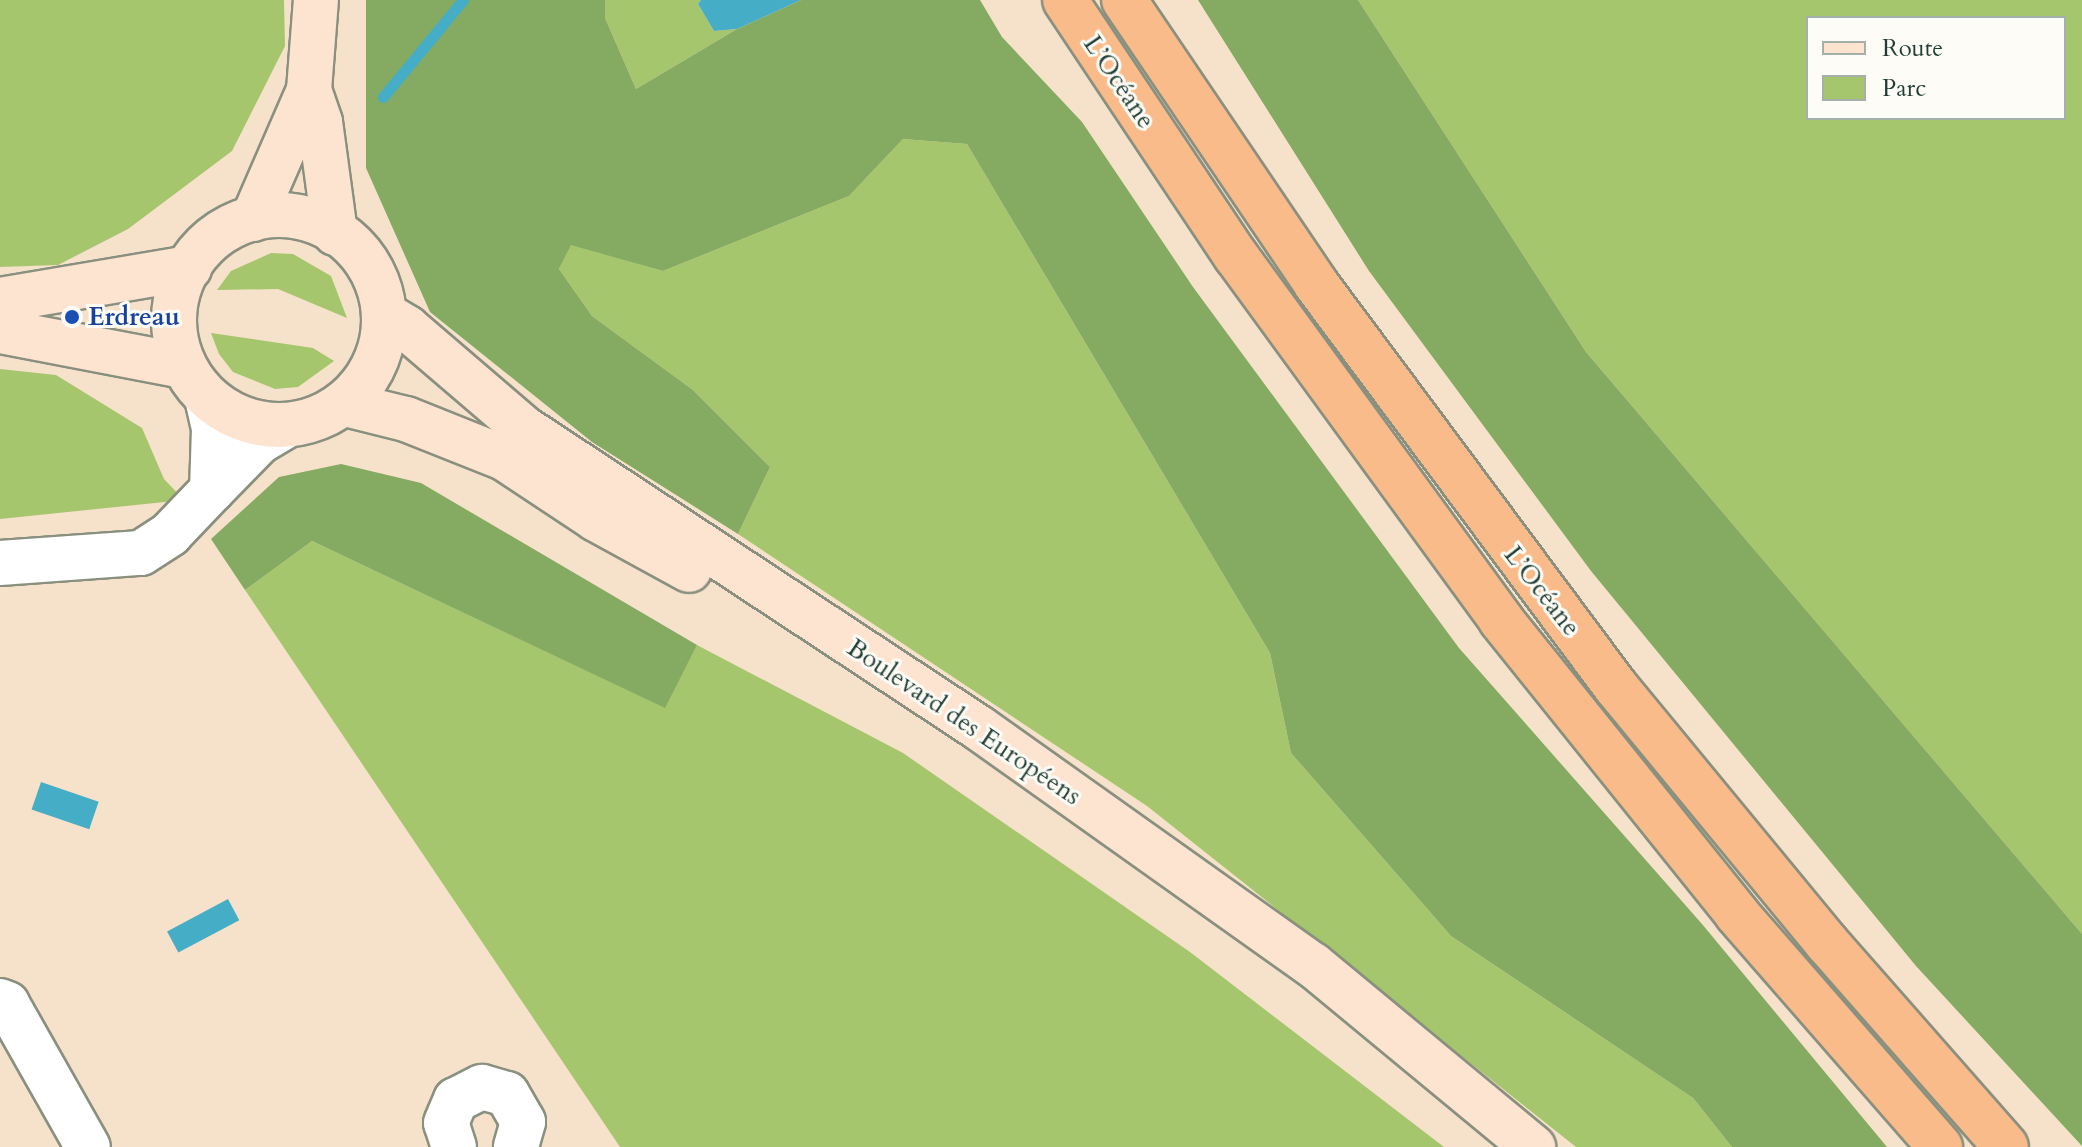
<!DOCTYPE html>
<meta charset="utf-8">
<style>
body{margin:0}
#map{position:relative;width:2082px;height:1147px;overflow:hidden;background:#f6e2ca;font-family:Cardo,serif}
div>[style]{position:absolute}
.green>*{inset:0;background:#a6c66e}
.forest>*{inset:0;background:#84ab61}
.water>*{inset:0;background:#46adc6;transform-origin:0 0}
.stream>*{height:11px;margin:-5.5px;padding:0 5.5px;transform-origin:5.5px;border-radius:5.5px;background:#46adc6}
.roads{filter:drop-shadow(2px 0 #8a907f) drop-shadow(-2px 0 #8a907f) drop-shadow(0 2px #8a907f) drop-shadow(0 -2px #8a907f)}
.minor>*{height:44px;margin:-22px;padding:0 22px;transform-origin:22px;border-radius:22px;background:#fff}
.secondary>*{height:44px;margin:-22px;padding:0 22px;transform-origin:22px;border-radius:22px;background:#fde4d1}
.secondary>.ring{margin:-22px;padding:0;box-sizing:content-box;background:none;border:44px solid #fde4d1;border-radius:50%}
.motorway>*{height:44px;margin:-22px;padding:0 22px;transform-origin:22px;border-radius:22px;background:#fabb8b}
.dots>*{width:22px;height:22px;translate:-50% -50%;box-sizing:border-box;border:4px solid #fdfcf7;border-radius:50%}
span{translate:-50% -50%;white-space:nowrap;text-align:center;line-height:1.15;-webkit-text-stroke:6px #fdfcf7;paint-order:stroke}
.street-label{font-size:26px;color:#1f3d34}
.transit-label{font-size:26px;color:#164399;font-weight:700}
.left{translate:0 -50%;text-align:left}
.legend{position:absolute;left:1806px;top:16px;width:260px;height:104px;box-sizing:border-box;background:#fdfcf7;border:2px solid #a4b0a9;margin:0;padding:10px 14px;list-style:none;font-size:24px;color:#1f3d34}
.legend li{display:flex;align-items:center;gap:16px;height:40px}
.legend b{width:40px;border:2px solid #a4b0a9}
</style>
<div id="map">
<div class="green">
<div style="clip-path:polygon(0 0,284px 0,285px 46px,232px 151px,128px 229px,58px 265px,0 267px)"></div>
<div style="clip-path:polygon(605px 0,701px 0,698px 4px,714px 31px,737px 29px,636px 89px,605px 18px)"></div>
<div style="clip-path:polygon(evenodd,1358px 0,2082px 0,2082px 934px,1586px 352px,1358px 0,1808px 18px,2064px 18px,2064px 118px,1808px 118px,1808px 18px)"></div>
<div style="clip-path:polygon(903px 139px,967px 144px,1270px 653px,1291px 753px,1451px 936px,1693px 1098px,1732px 1147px,1576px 1147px,1147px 806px,738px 534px,770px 467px,693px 390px,592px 316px,559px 269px,571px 244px,663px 271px,849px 196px)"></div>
<div style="clip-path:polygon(271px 253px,293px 254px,331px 276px,347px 318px,278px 289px,217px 290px,231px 271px)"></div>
<div style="clip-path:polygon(211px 333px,313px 348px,334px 361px,298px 387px,275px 389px,233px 372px,219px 354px)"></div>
<div style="clip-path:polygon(0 369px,56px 375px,142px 428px,164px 479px,184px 500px,0 519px)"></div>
<div style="clip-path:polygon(312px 541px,664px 707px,697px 645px,903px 753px,1190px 952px,1444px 1147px,620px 1147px,245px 590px)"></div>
</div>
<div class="forest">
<div style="clip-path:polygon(366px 0,605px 0,605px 18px,636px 89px,737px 29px,801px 0,980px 0,1002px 37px,1082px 122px,1193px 287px,1459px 648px,1702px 924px,1887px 1147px,1732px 1147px,1693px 1098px,1451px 936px,1291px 753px,1270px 653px,967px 144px,903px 139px,849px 196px,663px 271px,571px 245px,559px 269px,592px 316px,693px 390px,770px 467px,738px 534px,592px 442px,430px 312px,366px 168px)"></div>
<div style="clip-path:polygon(1198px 0,1358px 0,1586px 352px,2082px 934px,2082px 1146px,1916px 966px,1591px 571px,1369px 271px)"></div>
<div style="clip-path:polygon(341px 464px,421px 483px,697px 645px,665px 708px,312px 541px,245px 590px,211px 539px,279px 477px)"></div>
</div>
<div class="water">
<div style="clip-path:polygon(701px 0,801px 0,737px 29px,714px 31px,698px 4px)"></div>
<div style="left:41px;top:782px;width:61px;height:29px;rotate:19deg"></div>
<div style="left:228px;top:899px;width:24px;height:69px;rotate:62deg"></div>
</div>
<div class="stream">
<div style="left:383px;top:97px;width:126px;rotate:-50.5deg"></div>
</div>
<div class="roads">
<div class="minor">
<div style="left:207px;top:398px;width:31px;rotate:77deg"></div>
<div style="left:214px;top:428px;width:62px;rotate:91.8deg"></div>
<div style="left:212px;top:490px;width:67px;rotate:-45.6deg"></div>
<div style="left:259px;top:442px;width:29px;rotate:-31deg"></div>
<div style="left:0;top:563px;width:141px;rotate:-4.1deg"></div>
<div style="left:141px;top:553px;width:35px;rotate:-33deg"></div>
<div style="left:170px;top:534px;width:61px;rotate:-46.3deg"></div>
<div style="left:0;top:1001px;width:8px;rotate:23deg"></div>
<div style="left:7px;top:1004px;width:164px;rotate:60.5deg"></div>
<div style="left:454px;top:1147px;width:25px;rotate:-108deg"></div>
<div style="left:446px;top:1123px;width:25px;rotate:-67deg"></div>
<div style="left:456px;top:1100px;width:29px;rotate:-27deg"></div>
<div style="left:482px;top:1087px;width:26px;rotate:16deg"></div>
<div style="left:507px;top:1094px;width:32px;rotate:60deg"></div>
<div style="left:523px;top:1122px;width:26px;rotate:106deg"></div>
</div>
<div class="secondary">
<div style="left:309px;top:90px;width:34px;rotate:71deg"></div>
<div style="left:320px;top:122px;width:112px;rotate:82.3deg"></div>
<div class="ring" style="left:174px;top:215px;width:166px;height:166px"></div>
<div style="left:253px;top:219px;width:141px;rotate:-66.5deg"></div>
<div style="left:309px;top:90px;width:90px;rotate:-85.6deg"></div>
<div style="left:0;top:300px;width:192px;rotate:-9.6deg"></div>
<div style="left:384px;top:314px;width:27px;rotate:31deg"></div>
<div style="left:407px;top:328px;width:155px;rotate:40.6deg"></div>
<div style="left:525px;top:429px;width:544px;rotate:33.37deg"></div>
<div style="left:979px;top:728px;width:410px;rotate:35.4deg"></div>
<div style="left:1313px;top:965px;width:286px;rotate:39.6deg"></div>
<div style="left:0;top:331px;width:187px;rotate:10.8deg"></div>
<div style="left:345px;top:404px;width:63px;rotate:13.8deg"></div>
<div style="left:406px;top:419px;width:105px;rotate:21.7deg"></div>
<div style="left:504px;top:458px;width:110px;rotate:33.5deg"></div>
<div style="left:596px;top:519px;width:106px;rotate:28.7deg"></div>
</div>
<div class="motorway">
<div style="left:1065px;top:0;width:308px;rotate:56.3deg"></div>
<div style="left:1236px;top:256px;width:450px;rotate:53.9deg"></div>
<div style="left:1501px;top:620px;width:377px;rotate:51.2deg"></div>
<div style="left:1737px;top:914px;width:309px;rotate:48.9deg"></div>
<div style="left:1124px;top:0;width:343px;rotate:55.9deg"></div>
<div style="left:1316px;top:284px;width:502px;rotate:53.34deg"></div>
<div style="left:1616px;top:687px;width:332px;rotate:50.5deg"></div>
<div style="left:1827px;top:943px;width:271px;rotate:48.7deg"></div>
</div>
</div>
<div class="dots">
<div style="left:72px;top:317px;background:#1a4fb4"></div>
</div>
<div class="street-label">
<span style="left:1119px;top:82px;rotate:56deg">L’Océane</span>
<span style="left:1542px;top:591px;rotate:52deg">L’Océane</span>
<span style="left:964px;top:722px;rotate:34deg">Boulevard des Européens</span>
</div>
<div class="transit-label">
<span class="left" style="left:88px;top:317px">Erdreau</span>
</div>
<ul class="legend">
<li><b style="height:10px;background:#fde4d1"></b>Route</li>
<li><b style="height:22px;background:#a6c66e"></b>Parc</li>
</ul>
</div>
